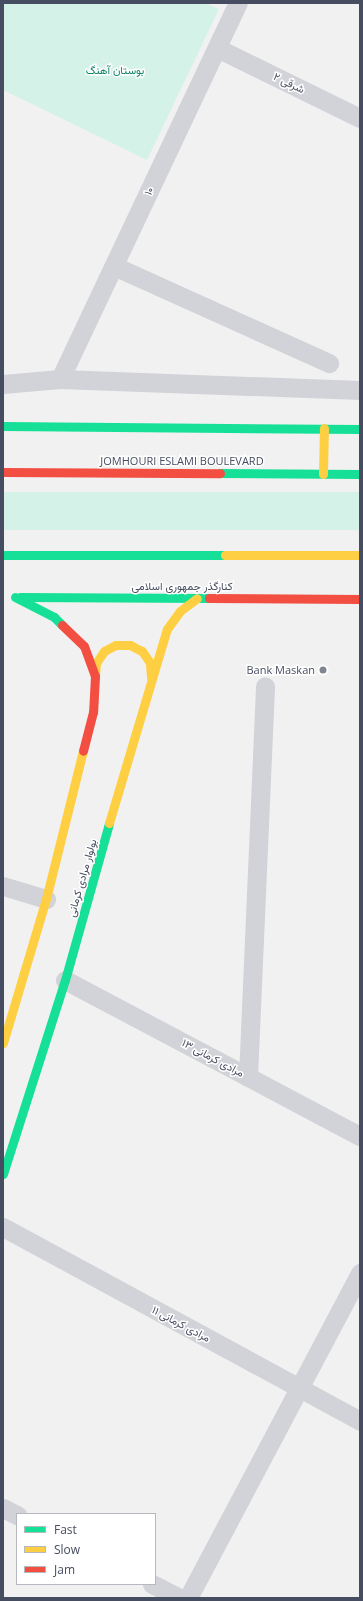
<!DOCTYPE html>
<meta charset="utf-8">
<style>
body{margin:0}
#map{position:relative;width:363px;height:1601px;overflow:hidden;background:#f2f1f1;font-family:"Open Sans",Vazirmatn,sans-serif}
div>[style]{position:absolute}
.green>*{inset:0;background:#d4f2e8;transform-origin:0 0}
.street>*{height:19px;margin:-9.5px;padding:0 9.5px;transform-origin:9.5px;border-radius:9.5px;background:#d2d3d8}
.fast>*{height:9px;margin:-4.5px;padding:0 4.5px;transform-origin:4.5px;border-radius:4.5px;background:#16e098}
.slow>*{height:9px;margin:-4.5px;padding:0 4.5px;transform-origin:4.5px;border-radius:4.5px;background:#ffcf43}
.jam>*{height:9px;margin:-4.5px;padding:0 4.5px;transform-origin:4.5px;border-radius:4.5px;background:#f24e42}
.dots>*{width:11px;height:11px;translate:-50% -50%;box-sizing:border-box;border:2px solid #fff;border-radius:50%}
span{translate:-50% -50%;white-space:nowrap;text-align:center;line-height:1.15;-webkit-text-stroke:3px #fff;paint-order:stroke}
.park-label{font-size:11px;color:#0f8366}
.street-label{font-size:11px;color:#464d60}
.poi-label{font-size:11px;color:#464d60}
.right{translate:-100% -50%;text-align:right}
.frame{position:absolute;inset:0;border:4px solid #464d60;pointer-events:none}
.legend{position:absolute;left:16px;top:1513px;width:140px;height:72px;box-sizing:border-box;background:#fff;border:1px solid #b5b8bf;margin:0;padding:5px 7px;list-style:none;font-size:12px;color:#464d60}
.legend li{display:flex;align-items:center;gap:8px;height:20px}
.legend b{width:20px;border:1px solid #b5b8bf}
</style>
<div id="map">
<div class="green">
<div style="clip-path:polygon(3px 3px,206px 3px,219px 9px,147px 160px,3px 90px)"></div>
<div style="left:3px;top:492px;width:357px;height:38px"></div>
</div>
<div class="street">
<div style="left:217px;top:48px;width:159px;rotate:26.1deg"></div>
<div style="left:114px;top:266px;width:236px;rotate:24.3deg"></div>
<div style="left:60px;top:379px;width:416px;rotate:-64.7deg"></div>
<div style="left:3px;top:384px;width:57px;rotate:-5deg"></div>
<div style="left:60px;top:379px;width:300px;rotate:2.1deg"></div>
<div style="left:3px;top:886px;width:45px;rotate:16.8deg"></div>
<div style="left:65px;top:980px;width:334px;rotate:27.9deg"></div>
<div style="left:248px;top:1077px;width:391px;rotate:-87.5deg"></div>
<div style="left:3px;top:1227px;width:406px;rotate:28.5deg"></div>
<div style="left:3px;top:1508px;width:16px;rotate:27deg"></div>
<div style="left:152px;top:1584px;width:31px;rotate:27deg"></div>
<div style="left:188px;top:1598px;width:368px;rotate:-62.1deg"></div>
</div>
<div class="fast">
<div style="left:3px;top:426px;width:357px;rotate:0.5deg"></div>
<div style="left:220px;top:473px;width:140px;rotate:0.4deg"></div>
<div style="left:3px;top:555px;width:222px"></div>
<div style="left:15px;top:597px;width:44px;rotate:27.1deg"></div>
<div style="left:54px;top:617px;width:11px;rotate:45deg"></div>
<div style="left:20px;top:597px;width:189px;rotate:0.3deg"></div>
<div style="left:3px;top:1174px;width:204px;rotate:-72.3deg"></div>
<div style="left:65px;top:980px;width:163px;rotate:-74.3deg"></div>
</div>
<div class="slow">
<div style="left:323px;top:474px;width:46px;rotate:-88.8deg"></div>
<div style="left:225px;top:555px;width:135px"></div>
<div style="left:95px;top:676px;width:13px;rotate:-86deg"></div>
<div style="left:96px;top:663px;width:14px;rotate:-56deg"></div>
<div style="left:104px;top:651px;width:13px;rotate:-27deg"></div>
<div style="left:116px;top:645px;width:14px"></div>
<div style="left:130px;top:645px;width:13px;rotate:27deg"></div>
<div style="left:142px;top:651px;width:14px;rotate:56deg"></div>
<div style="left:150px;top:663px;width:14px;rotate:86deg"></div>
<div style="left:109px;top:823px;width:202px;rotate:-73.4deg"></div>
<div style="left:167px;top:629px;width:22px;rotate:-54deg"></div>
<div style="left:180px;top:611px;width:21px;rotate:-37deg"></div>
<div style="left:3px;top:1043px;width:150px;rotate:-73.4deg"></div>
<div style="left:46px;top:899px;width:153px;rotate:-76deg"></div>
</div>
<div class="jam">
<div style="left:3px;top:472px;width:217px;rotate:0.3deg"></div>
<div style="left:209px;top:598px;width:151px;rotate:0.4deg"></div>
<div style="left:62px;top:625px;width:30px;rotate:44deg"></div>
<div style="left:84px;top:646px;width:32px;rotate:70deg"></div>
<div style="left:95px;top:676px;width:36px;rotate:93deg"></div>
<div style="left:93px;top:712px;width:40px;rotate:104.4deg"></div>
</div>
<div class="dots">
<div style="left:323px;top:670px;background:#828693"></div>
</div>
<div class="park-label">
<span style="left:115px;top:70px">بوستان آهنگ</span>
</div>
<div class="street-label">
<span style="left:289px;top:83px;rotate:26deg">۲ شرقی</span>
<span style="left:149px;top:191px;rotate:-65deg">۱۰</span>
<span style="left:182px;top:461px">JOMHOURI ESLAMI BOULEVARD</span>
<span style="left:182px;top:586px">کنارگذر جمهوری اسلامی</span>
<span style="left:82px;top:878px;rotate:-74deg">بولوار مرادی کرمانی</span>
<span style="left:213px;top:1058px;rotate:28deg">مرادی کرمانی ۱۳</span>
<span style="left:181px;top:1324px;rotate:28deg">مرادی کرمانی ۱۱</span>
</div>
<div class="poi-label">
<span class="right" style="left:315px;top:670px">Bank Maskan</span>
</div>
<div class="frame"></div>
<ul class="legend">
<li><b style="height:5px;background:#16e098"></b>Fast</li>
<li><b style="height:5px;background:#ffcf43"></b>Slow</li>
<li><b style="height:5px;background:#f24e42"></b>Jam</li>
</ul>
</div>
